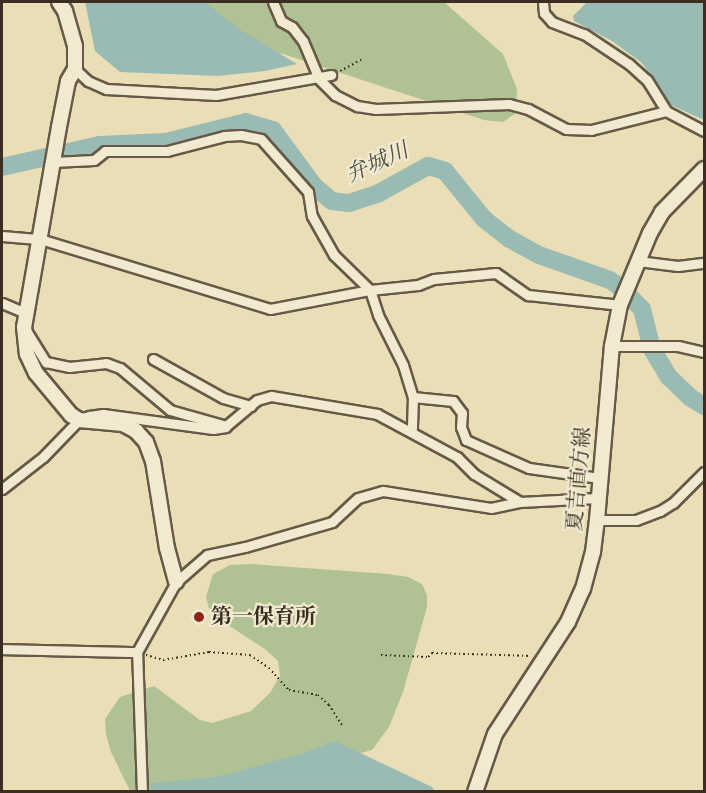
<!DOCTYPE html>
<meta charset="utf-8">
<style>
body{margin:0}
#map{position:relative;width:706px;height:793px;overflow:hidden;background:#e9deb6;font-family:Cardo,"Noto Serif JP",serif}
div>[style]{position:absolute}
.green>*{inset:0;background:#b0c293}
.water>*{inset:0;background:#99bbb4}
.river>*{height:18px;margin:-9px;padding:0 9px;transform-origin:9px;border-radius:9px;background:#99bbb4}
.path>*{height:1.5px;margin-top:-0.75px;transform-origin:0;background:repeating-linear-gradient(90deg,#3c2d22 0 1.5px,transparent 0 4.5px)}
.roads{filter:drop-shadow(2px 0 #675947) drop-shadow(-2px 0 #675947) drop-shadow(0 2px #675947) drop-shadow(0 -2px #675947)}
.street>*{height:9px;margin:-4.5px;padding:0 4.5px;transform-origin:4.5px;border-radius:4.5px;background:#f1ead0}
.secondary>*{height:14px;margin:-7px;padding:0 7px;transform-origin:7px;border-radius:7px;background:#f1ead0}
.dots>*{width:16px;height:16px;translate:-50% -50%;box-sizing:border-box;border:3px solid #f1ead0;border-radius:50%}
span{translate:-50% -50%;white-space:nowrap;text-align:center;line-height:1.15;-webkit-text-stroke:4.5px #f1ead0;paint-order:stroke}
.street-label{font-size:21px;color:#3c2d22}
.poi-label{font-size:21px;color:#3c2d22;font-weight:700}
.left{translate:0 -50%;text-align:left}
.water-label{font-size:22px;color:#535046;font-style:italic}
.frame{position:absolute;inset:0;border:3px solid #3c2d22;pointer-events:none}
</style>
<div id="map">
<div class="green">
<div style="clip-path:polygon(149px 2px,444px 2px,503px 54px,517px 89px,516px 113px,503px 122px,484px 120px,173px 18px)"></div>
<div style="clip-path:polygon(251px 564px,388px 574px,408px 577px,422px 584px,427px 595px,427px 607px,403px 692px,389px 727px,372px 750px,219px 791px,130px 791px,111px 752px,106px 735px,105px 719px,120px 697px,154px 686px,200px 720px,212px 723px,251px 711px,270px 693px,280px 676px,278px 661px,265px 649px,231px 627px,209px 608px,206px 597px,213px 574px,230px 565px)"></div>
</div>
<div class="water">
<div style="clip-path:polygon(85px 2px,205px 2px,239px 29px,297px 64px,265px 71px,218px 76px,120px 72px,95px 51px)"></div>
<div style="clip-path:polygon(587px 2px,704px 2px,704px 120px,671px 105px,642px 63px,612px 41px,574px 21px,573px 16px)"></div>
<div style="clip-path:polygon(335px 741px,432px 787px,435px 791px,151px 791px,150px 783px,216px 777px,301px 754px)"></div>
</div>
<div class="river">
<div style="left:2px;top:167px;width:100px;rotate:-12.7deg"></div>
<div style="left:100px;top:145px;width:66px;rotate:-2.6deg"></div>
<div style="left:166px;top:142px;width:82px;rotate:-14deg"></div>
<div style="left:246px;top:122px;width:28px;rotate:17deg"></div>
<div style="left:273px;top:130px;width:69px;rotate:53.8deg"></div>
<div style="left:314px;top:186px;width:23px;rotate:40deg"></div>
<div style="left:332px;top:201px;width:17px;rotate:7deg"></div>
<div style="left:349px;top:203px;width:32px;rotate:-18deg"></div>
<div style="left:379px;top:193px;width:56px;rotate:-28.9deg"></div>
<div style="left:428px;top:166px;width:18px;rotate:16deg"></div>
<div style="left:445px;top:171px;width:62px;rotate:50.9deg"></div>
<div style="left:484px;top:219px;width:33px;rotate:38deg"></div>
<div style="left:510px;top:239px;width:33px;rotate:29deg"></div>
<div style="left:539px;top:255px;width:75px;rotate:19.4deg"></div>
<div style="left:610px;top:280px;width:12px;rotate:35deg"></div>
<div style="left:620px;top:287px;width:31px;rotate:45deg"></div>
<div style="left:642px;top:309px;width:41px;rotate:76deg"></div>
<div style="left:652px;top:349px;width:33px;rotate:59deg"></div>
<div style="left:669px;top:377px;width:30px;rotate:44deg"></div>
<div style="left:691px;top:398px;width:15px;rotate:32deg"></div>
</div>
<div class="path">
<div style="left:340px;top:71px;width:24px;rotate:-28deg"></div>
<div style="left:146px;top:655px;width:18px;rotate:16deg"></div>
<div style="left:163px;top:660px;width:47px;rotate:-9.9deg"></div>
<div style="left:209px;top:652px;width:41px;rotate:4.2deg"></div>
<div style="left:250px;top:655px;width:23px;rotate:34deg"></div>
<div style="left:269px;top:668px;width:30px;rotate:48deg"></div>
<div style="left:289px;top:690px;width:29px;rotate:10deg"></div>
<div style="left:318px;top:695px;width:15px;rotate:42deg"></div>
<div style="left:329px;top:705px;width:24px;rotate:57deg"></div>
<div style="left:381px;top:655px;width:47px;rotate:2.4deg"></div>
<div style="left:428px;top:657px;width:6px;rotate:-45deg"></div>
<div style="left:432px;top:653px;width:99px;rotate:1.7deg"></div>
</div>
<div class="roads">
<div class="street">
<div style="left:273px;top:2px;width:21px;rotate:67deg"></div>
<div style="left:281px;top:21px;width:13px;rotate:29deg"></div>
<div style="left:292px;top:27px;width:18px;rotate:52deg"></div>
<div style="left:303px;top:41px;width:41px;rotate:67.2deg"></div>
<div style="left:319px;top:79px;width:23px;rotate:45deg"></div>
<div style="left:335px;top:95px;width:25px;rotate:27deg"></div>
<div style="left:357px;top:106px;width:19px;rotate:9deg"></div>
<div style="left:376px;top:109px;width:133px;rotate:-2.2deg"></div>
<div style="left:509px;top:104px;width:20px;rotate:15deg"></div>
<div style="left:528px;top:109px;width:43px;rotate:27.8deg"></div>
<div style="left:566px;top:129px;width:25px;rotate:2deg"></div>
<div style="left:591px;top:130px;width:77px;rotate:-14.2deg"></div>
<div style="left:543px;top:2px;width:11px;rotate:85deg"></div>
<div style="left:544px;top:13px;width:12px;rotate:48deg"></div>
<div style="left:552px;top:22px;width:34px;rotate:21deg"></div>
<div style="left:584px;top:34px;width:54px;rotate:33.7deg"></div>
<div style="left:629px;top:64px;width:24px;rotate:42deg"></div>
<div style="left:647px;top:80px;width:36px;rotate:58deg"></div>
<div style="left:666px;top:111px;width:43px;rotate:27.8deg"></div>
<div style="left:75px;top:69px;width:18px;rotate:43deg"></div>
<div style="left:88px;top:81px;width:20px;rotate:24deg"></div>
<div style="left:106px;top:89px;width:110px;rotate:3.1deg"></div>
<div style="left:216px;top:95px;width:117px;rotate:-9.9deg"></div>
<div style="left:53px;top:162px;width:41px;rotate:-2.8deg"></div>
<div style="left:94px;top:160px;width:14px;rotate:-39deg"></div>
<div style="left:105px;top:151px;width:62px"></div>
<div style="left:167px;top:151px;width:59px;rotate:-14.7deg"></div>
<div style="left:224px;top:136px;width:17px;rotate:-3deg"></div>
<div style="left:241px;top:135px;width:20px;rotate:11deg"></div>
<div style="left:261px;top:139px;width:71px;rotate:48.4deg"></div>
<div style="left:308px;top:192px;width:24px;rotate:81deg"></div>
<div style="left:312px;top:216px;width:45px;rotate:60.6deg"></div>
<div style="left:334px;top:255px;width:50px;rotate:44.2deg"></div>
<div style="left:370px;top:290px;width:26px;rotate:72deg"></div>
<div style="left:378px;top:315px;width:56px;rotate:63.4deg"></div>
<div style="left:403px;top:365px;width:34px;rotate:73deg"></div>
<div style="left:413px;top:397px;width:34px;rotate:92deg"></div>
<div style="left:2px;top:236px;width:38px;rotate:5deg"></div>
<div style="left:40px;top:239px;width:240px;rotate:16.9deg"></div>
<div style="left:270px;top:309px;width:102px;rotate:-10.8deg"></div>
<div style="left:370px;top:290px;width:48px;rotate:-5.9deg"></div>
<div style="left:418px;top:285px;width:17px;rotate:-21deg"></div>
<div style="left:434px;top:279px;width:62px;rotate:-5.5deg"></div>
<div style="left:496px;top:273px;width:39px;rotate:35deg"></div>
<div style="left:528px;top:295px;width:93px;rotate:6.2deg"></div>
<div style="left:638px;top:261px;width:40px;rotate:7.1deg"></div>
<div style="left:678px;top:266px;width:26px;rotate:-7deg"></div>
<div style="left:2px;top:303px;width:26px;rotate:23deg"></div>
<div style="left:27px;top:332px;width:36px;rotate:58deg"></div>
<div style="left:46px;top:362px;width:24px;rotate:12deg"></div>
<div style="left:69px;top:367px;width:37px;rotate:-6deg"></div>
<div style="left:106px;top:363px;width:15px;rotate:20deg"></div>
<div style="left:120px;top:368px;width:65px;rotate:40deg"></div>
<div style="left:170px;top:410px;width:58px;rotate:15.9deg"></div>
<div style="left:226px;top:426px;width:40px;rotate:-40deg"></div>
<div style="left:257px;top:400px;width:15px;rotate:-16deg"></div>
<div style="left:271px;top:396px;width:108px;rotate:9.6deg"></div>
<div style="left:377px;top:414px;width:91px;rotate:28.3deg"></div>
<div style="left:457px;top:457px;width:24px;rotate:45deg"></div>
<div style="left:474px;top:474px;width:54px;rotate:31.3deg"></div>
<div style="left:612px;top:346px;width:66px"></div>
<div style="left:678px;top:346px;width:27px;rotate:13deg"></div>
<div style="left:153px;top:359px;width:80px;rotate:29.1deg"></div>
<div style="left:223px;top:398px;width:29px;rotate:16deg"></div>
<div style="left:413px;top:397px;width:40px;rotate:5.7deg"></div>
<div style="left:453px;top:401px;width:15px;rotate:53deg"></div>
<div style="left:462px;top:413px;width:14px;rotate:94deg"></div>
<div style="left:461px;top:427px;width:14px;rotate:69deg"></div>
<div style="left:466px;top:440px;width:69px;rotate:24deg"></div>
<div style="left:529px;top:468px;width:71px;rotate:8.1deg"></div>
<div style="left:2px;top:489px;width:52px;rotate:-38deg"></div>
<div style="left:43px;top:457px;width:52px;rotate:-45.8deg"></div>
<div style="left:79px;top:420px;width:11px;rotate:-22deg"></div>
<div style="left:89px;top:416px;width:14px;rotate:-8deg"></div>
<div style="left:103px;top:414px;width:111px;rotate:7.8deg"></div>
<div style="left:213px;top:429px;width:13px;rotate:-9deg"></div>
<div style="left:597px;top:520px;width:39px"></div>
<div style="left:636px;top:520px;width:26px;rotate:-21deg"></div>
<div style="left:660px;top:511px;width:15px;rotate:-32deg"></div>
<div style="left:673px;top:503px;width:44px;rotate:-45deg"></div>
<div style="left:2px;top:649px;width:135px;rotate:1.3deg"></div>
<div style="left:142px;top:792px;width:140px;rotate:-92deg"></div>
<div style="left:137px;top:652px;width:80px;rotate:-60.9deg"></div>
<div style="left:176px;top:582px;width:41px;rotate:-41.1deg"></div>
<div style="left:207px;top:555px;width:39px;rotate:-12deg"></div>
<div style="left:245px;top:547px;width:91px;rotate:-16deg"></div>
<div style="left:332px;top:522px;width:35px;rotate:-43deg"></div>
<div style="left:358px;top:498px;width:26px;rotate:-16deg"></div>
<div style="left:383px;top:491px;width:109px;rotate:8.9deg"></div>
<div style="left:491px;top:508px;width:30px;rotate:-12deg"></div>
<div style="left:520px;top:502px;width:77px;rotate:-3deg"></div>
</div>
<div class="secondary">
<div style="left:59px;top:2px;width:11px;rotate:56deg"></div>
<div style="left:65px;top:11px;width:36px;rotate:74deg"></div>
<div style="left:75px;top:46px;width:23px;rotate:90deg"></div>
<div style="left:75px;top:69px;width:14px;rotate:120deg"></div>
<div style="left:68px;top:81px;width:47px;rotate:101.1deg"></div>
<div style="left:59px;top:127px;width:203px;rotate:99.9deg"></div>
<div style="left:24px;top:327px;width:27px;rotate:84deg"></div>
<div style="left:27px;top:354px;width:21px;rotate:65deg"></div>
<div style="left:36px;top:373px;width:55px;rotate:50.2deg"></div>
<div style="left:71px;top:415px;width:9px;rotate:32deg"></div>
<div style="left:79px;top:420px;width:44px;rotate:5.2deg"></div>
<div style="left:123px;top:424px;width:15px;rotate:28deg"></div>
<div style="left:136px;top:431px;width:15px;rotate:48deg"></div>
<div style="left:146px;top:442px;width:20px;rotate:70deg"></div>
<div style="left:153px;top:461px;width:88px;rotate:80.9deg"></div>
<div style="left:167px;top:548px;width:35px;rotate:75deg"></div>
<div style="left:475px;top:792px;width:61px;rotate:-71deg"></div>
<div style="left:495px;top:734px;width:134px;rotate:-56.9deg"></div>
<div style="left:568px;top:622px;width:36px;rotate:-66deg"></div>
<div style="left:583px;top:589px;width:38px;rotate:-75deg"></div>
<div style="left:593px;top:552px;width:32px;rotate:-83deg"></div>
<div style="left:597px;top:520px;width:175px;rotate:-85.1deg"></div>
<div style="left:612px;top:346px;width:42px;rotate:-79deg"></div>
<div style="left:620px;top:305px;width:78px;rotate:-67.4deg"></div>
<div style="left:650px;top:233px;width:24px;rotate:-60deg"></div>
<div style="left:662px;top:212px;width:60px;rotate:-45.7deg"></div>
</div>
</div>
<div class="dots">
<div style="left:199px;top:617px;background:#8f2418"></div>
</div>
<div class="street-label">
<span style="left:579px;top:479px;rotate:-85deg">夏吉直方線</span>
</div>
<div class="poi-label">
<span class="left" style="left:211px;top:617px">第一保育所</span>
</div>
<div class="water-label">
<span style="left:377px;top:163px;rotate:-24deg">弁城川</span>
</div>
<div class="frame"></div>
</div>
